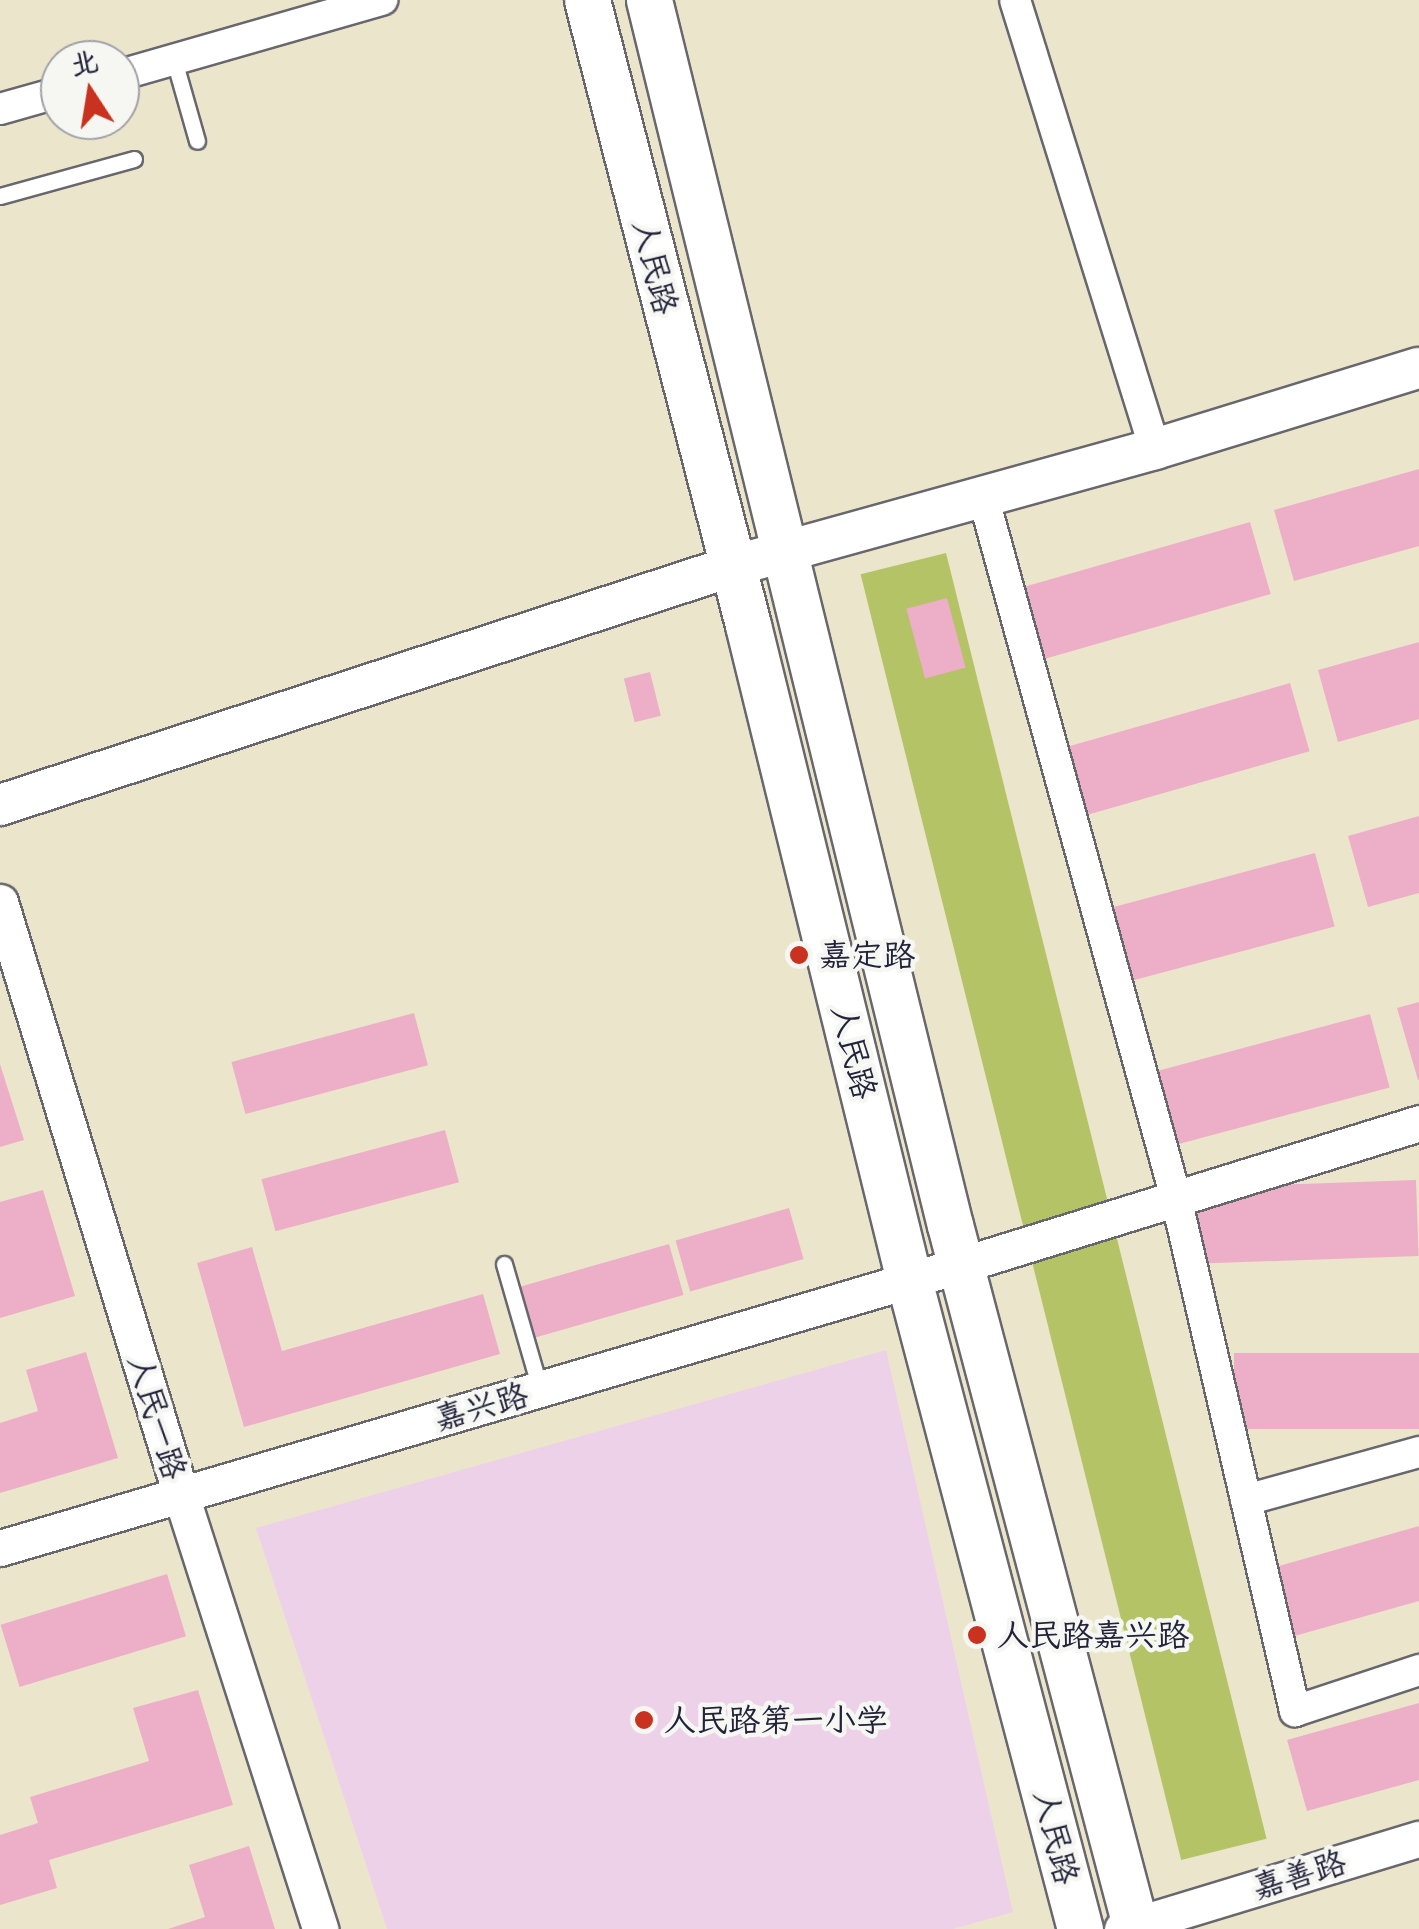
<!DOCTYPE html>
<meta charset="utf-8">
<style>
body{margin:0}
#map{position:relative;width:1419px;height:1929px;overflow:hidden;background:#ebe6cb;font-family:"Patrick Hand","LXGW WenKai TC",sans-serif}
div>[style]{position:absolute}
.built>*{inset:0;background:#edd1e9}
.green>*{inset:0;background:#b4c365;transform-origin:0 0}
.building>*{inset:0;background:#edafc7;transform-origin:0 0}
.roads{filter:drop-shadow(2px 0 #68676d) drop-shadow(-2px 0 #68676d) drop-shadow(0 2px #68676d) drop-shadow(0 -2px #68676d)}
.service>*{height:15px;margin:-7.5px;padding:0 7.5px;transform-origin:7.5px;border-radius:7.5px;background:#fff}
.minor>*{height:30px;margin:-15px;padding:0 15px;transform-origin:15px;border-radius:15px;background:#fff}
.tertiary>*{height:35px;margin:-17.5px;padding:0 17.5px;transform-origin:17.5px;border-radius:17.5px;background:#fff}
.secondary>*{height:40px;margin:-20px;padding:0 20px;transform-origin:20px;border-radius:20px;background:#fff}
.primary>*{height:45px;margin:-22.5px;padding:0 22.5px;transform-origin:22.5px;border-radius:22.5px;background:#fff}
.dots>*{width:28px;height:28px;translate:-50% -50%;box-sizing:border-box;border:5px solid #f6f6f2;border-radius:50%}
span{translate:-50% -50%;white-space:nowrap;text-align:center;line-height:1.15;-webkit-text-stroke:9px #f6f6f2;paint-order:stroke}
.street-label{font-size:32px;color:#22223b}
.poi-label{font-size:32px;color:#22223b}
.left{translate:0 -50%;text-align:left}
.north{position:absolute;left:40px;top:40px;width:100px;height:100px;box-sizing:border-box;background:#f6f6f2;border:2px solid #a1a1a9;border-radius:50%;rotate:348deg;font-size:28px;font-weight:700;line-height:40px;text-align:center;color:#22223b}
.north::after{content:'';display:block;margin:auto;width:35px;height:45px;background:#c8321e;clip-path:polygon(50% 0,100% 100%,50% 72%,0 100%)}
</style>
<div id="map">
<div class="built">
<div style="clip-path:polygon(886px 1350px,1013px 1912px,953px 1929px,387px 1929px,256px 1528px)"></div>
</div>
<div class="green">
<div style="left:946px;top:553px;width:1325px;height:88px;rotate:76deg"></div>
</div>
<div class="building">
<div style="clip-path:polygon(1419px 469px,1419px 546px,1294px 581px,1274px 510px)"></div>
<div style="left:1250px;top:522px;width:75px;height:241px;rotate:74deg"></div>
<div style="left:947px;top:598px;width:72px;height:42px;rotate:75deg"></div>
<div style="clip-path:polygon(1419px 642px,1419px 719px,1338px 742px,1318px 670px)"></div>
<div style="left:650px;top:672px;width:45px;height:27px;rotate:76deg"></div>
<div style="left:1290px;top:683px;width:71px;height:238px;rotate:74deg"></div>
<div style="clip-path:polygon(1419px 816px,1419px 893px,1368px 907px,1348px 836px)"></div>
<div style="left:1315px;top:853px;width:76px;height:214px;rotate:75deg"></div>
<div style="clip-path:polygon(1419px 1002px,1419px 1080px,1418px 1080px,1397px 1008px)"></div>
<div style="left:414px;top:1013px;width:54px;height:189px;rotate:75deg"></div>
<div style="left:1370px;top:1014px;width:76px;height:226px;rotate:75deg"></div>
<div style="clip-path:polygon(0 1064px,24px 1140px,0 1147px)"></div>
<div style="left:445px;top:1130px;width:54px;height:190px;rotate:75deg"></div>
<div style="left:1416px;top:1180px;width:76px;height:225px;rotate:88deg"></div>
<div style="clip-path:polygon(43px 1190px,75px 1296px,0 1318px,0 1202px)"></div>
<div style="left:789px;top:1208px;width:53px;height:118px;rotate:74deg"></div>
<div style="left:669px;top:1244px;width:53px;height:155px;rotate:74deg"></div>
<div style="clip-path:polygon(252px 1247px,282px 1351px,483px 1294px,500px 1354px,244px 1427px,197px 1263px)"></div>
<div style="clip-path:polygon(86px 1352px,118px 1458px,0 1493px,0 1423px,38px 1411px,26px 1370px)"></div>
<div style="left:1419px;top:1353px;width:76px;height:185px;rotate:90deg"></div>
<div style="clip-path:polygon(1419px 1526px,1419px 1601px,1291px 1637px,1272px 1568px)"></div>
<div style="left:167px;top:1574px;width:65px;height:174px;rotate:73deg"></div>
<div style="clip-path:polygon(198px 1690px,233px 1805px,49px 1860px,57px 1888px,0 1905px,0 1835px,38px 1823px,30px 1797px,149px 1761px,133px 1708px)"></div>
<div style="clip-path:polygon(1419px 1703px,1419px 1780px,1307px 1811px,1287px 1740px)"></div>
<div style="clip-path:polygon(249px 1846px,275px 1929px,168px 1929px,205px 1917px,189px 1865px)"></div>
</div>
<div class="roads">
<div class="service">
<div style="left:174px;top:60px;width:84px;rotate:74.1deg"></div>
<div style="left:0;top:196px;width:139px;rotate:-15.4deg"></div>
<div style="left:504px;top:1264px;width:130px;rotate:73.9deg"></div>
</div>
<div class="minor">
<div style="left:1015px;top:0;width:470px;rotate:72.7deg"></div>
<div style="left:120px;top:75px;width:273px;rotate:-16deg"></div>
<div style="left:0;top:109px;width:62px;rotate:-15.8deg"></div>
<div style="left:983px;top:496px;width:728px;rotate:74.63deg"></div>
<div style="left:1176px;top:1198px;width:527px;rotate:76.94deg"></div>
<div style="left:1295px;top:1711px;width:131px;rotate:-18.3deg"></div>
<div style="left:1246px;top:1500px;width:180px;rotate:-15.5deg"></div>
</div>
<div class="tertiary">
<div style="left:0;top:902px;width:620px;rotate:73.03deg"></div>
<div style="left:181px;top:1495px;width:456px;rotate:72.2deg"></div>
<div style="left:0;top:1548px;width:1002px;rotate:-16.41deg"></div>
<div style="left:961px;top:1265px;width:480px;rotate:-17.2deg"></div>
<div style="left:1122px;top:1929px;width:310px;rotate:-16.9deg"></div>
</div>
<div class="secondary">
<div style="left:0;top:805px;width:771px;rotate:-18.06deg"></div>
<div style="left:733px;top:566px;width:438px;rotate:-15.5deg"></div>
<div style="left:1155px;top:449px;width:276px;rotate:-17.1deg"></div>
</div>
<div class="primary">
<div style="left:587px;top:0;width:645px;rotate:75.55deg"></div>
<div style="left:748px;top:625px;width:674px;rotate:76.19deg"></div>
<div style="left:909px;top:1280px;width:671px;rotate:75.24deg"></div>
<div style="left:649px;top:0;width:1261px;rotate:76.2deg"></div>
<div style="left:950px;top:1225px;width:728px;rotate:75.2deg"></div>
</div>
</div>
<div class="dots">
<div style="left:799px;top:955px;background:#c8321e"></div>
<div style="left:977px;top:1635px;background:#c8321e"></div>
<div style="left:644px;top:1720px;background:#c8321e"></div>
</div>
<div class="street-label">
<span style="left:655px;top:267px;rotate:76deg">人民路</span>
<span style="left:854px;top:1052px;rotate:76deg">人民路</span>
<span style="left:481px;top:1407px;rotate:-16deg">嘉兴路</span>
<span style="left:157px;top:1417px;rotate:73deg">人民一路</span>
<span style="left:1056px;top:1837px;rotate:76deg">人民路</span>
<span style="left:1299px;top:1875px;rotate:-17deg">嘉善路</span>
</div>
<div class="poi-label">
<span class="left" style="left:819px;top:955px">嘉定路</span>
<span class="left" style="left:997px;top:1635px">人民路嘉兴路</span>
<span class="left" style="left:664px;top:1720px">人民路第一小学</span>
</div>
<div class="north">北</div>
</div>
